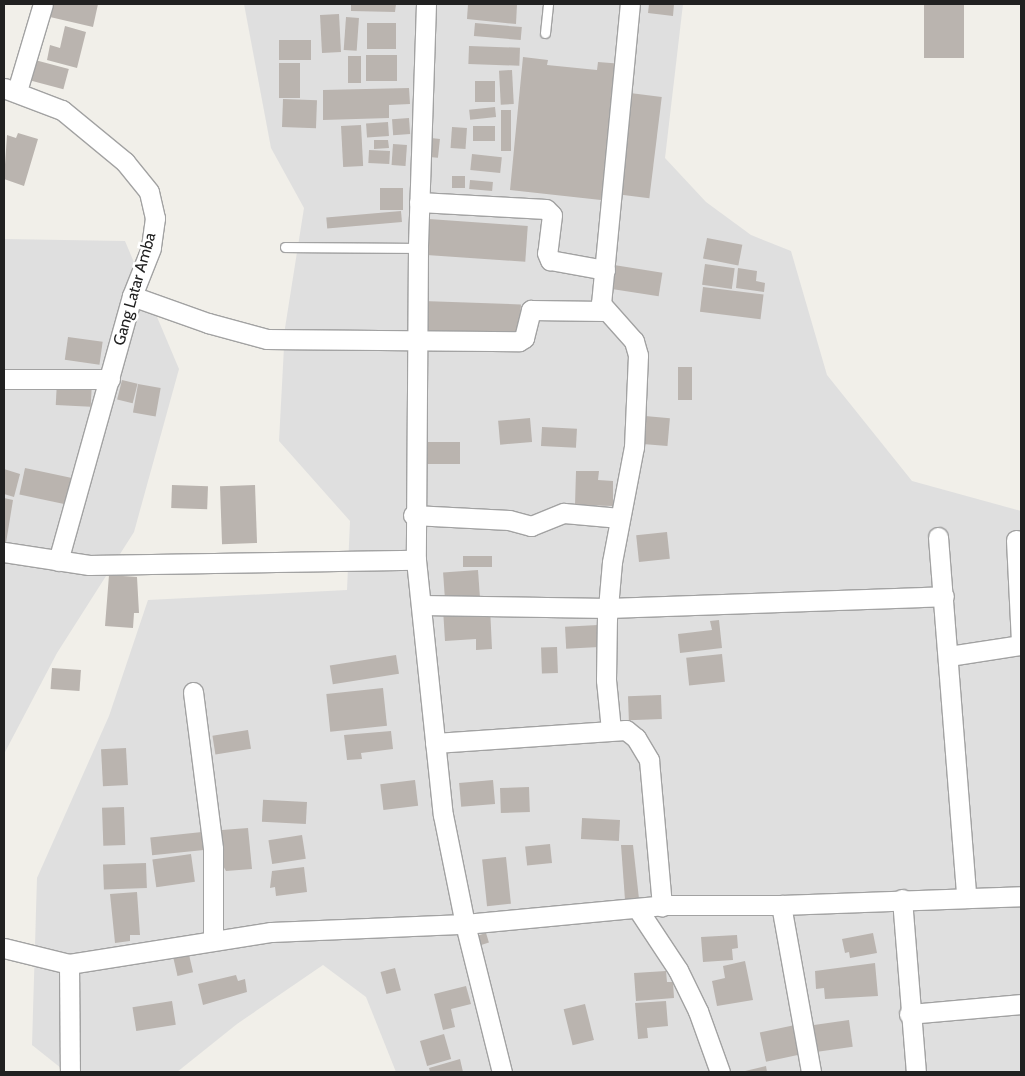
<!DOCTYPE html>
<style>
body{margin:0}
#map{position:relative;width:1025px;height:1076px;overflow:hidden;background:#f1efe9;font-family:Cabin,sans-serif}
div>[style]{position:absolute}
.residential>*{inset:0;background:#dfdfdf}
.building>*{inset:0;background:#bab4af;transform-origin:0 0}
.roads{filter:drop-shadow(1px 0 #a2a2a2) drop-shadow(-1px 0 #a2a2a2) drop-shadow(0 1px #a2a2a2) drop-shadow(0 -1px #a2a2a2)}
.service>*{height:9px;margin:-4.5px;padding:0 4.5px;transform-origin:4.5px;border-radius:4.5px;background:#fff}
.minor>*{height:19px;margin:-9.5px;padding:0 9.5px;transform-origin:9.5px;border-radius:9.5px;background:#fff}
span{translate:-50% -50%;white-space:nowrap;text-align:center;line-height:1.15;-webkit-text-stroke:5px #fff;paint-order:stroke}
.street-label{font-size:16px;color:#212121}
.frame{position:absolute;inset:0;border:5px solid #212121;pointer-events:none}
</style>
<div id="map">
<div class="residential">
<div style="clip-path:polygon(244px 4px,683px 4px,665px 158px,706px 202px,751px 235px,791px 251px,827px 375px,912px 481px,1021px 511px,1021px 1072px,396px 1072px,366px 997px,323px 965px,237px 1024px,177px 1072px,66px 1072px,32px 1045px,37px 878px,109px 716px,148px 600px,347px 590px,350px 521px,279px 441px,285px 328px,304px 208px,271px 148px)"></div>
<div style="clip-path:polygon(4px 239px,125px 241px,179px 369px,134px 532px,57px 653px,4px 754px)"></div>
</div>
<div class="building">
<div style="clip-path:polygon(53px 4px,98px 4px,93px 27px,50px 17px)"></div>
<div style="clip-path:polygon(351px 4px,396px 4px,395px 12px,351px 11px)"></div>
<div style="clip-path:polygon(468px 4px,517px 4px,516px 24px,467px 19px)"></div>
<div style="clip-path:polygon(649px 4px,674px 4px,673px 16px,648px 13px)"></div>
<div style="left:924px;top:4px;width:40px;height:54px"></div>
<div style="left:339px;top:14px;width:38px;height:19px;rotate:87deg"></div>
<div style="left:346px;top:17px;width:13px;height:33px;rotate:4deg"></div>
<div style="left:367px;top:23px;width:29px;height:26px"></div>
<div style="left:475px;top:23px;width:47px;height:13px;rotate:5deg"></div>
<div style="clip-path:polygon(65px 26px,86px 32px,77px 68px,47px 60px,50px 45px,60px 48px)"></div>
<div style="left:279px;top:40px;width:32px;height:20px"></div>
<div style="left:469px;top:46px;width:51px;height:18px;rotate:2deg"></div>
<div style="left:366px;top:55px;width:31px;height:26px"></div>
<div style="left:348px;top:56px;width:13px;height:27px"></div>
<div style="clip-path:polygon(523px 57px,548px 60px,547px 65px,597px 70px,598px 62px,623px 64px,610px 201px,510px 190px)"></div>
<div style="left:35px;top:60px;width:35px;height:21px;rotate:15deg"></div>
<div style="left:279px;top:63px;width:21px;height:35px"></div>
<div style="left:512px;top:70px;width:34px;height:13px;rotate:87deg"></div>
<div style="left:475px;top:81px;width:20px;height:21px"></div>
<div style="clip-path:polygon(409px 88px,410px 104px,389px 105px,389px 118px,323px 120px,323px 90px)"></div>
<div style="left:630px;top:93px;width:32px;height:102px;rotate:7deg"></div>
<div style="left:283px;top:99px;width:34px;height:28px;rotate:2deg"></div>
<div style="left:495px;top:107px;width:10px;height:26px;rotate:84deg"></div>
<div style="left:501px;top:110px;width:10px;height:41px"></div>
<div style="left:409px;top:118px;width:16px;height:17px;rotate:86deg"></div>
<div style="left:388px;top:122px;width:14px;height:22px;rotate:86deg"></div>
<div style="left:361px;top:125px;width:41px;height:20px;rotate:87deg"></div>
<div style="left:473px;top:126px;width:22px;height:15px"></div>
<div style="left:452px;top:127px;width:15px;height:21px;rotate:4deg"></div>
<div style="clip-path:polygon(18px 133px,38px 139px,24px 186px,4px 179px,7px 135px,16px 138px)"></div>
<div style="left:431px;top:138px;width:9px;height:19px;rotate:6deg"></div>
<div style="clip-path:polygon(374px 140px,388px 140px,389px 148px,374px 149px)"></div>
<div style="left:393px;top:144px;width:14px;height:21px;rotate:4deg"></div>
<div style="left:369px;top:150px;width:21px;height:13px;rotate:3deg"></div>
<div style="left:472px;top:154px;width:30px;height:16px;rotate:6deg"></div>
<div style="left:452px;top:176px;width:13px;height:12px"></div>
<div style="left:470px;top:180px;width:23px;height:9px;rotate:5deg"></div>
<div style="left:403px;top:188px;width:22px;height:23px;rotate:90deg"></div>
<div style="left:401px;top:211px;width:11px;height:75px;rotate:85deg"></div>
<div style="left:429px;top:219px;width:99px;height:36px;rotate:4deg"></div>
<div style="left:707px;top:238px;width:36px;height:21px;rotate:11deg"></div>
<div style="left:705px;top:264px;width:30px;height:21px;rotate:8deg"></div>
<div style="left:614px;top:265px;width:49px;height:24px;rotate:9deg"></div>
<div style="clip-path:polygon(738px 268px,757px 271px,756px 281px,765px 283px,764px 292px,736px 288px)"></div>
<div style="left:703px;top:287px;width:61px;height:25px;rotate:7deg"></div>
<div style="left:423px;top:301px;width:98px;height:36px;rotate:2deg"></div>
<div style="left:68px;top:337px;width:35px;height:23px;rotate:8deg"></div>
<div style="left:678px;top:367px;width:14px;height:33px"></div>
<div style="left:122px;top:380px;width:16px;height:20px;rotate:14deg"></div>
<div style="left:57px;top:381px;width:35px;height:24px;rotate:3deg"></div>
<div style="left:138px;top:384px;width:23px;height:29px;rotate:10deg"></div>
<div style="left:645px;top:416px;width:25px;height:28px;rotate:5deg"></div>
<div style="left:530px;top:418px;width:24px;height:32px;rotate:85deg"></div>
<div style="left:542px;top:427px;width:35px;height:19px;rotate:3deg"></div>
<div style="left:423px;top:442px;width:37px;height:22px"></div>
<div style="left:25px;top:468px;width:48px;height:27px;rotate:12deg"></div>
<div style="clip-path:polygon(4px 469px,20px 474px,14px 497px,4px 494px)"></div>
<div style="clip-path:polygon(576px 471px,599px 471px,598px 480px,613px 481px,613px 506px,575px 505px)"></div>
<div style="left:172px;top:485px;width:36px;height:23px;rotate:2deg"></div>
<div style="left:255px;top:485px;width:58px;height:35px;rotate:88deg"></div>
<div style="clip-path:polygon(4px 498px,13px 500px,6px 543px,4px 543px)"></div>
<div style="left:667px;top:532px;width:27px;height:31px;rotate:84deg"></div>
<div style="left:463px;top:556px;width:29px;height:11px"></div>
<div style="left:478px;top:570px;width:28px;height:35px;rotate:86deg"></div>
<div style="clip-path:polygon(109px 575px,137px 577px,139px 613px,134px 613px,133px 628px,105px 626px)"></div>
<div style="clip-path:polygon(490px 607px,492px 649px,476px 650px,476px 639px,445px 641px,443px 609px)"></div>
<div style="clip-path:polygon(719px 620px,722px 648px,680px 653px,678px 634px,712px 630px,710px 621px)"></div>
<div style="left:598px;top:625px;width:22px;height:33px;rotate:87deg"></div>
<div style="left:557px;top:647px;width:26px;height:16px;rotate:88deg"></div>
<div style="left:722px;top:654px;width:28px;height:36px;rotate:84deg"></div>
<div style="left:396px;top:655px;width:19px;height:67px;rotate:81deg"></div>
<div style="left:52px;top:668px;width:29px;height:21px;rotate:4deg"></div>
<div style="left:383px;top:688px;width:38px;height:57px;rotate:84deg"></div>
<div style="left:661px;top:695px;width:24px;height:33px;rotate:88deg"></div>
<div style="left:248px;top:730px;width:19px;height:36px;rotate:81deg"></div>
<div style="clip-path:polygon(391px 731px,393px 749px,361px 753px,362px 759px,347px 760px,344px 735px)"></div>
<div style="left:126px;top:748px;width:37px;height:25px;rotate:87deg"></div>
<div style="left:415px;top:780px;width:26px;height:35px;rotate:83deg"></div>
<div style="left:493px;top:780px;width:24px;height:34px;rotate:85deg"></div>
<div style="left:529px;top:787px;width:25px;height:29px;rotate:88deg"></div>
<div style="left:307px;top:802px;width:22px;height:44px;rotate:93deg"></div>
<div style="left:124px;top:807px;width:38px;height:22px;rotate:88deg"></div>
<div style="left:620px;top:820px;width:21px;height:38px;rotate:93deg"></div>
<div style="clip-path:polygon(248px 828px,252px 869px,226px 871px,222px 864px,222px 830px)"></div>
<div style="left:202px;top:832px;width:18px;height:52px;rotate:84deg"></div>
<div style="left:302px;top:835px;width:24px;height:34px;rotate:81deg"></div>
<div style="left:550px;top:844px;width:19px;height:25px;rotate:84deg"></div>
<div style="clip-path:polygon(621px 845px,633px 845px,639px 899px,625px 900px)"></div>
<div style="left:191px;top:854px;width:28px;height:39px;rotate:82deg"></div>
<div style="left:506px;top:857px;width:47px;height:24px;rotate:84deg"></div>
<div style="left:146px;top:863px;width:25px;height:43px;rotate:88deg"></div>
<div style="clip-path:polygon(304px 867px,307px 892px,276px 896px,275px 887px,270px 888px,272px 871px)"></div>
<div style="clip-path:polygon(137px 892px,140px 935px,130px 935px,130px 941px,115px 943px,110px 894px)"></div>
<div style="left:486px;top:933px;width:10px;height:9px;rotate:73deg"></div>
<div style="clip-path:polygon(873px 933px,877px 953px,850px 958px,849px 952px,845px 953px,842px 939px)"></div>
<div style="clip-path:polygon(737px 935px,738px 948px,732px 949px,733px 960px,703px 962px,701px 937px)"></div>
<div style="left:187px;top:946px;width:27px;height:16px;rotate:77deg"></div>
<div style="clip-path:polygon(745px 961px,753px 1000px,717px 1006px,712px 981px,725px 978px,723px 966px)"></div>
<div style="clip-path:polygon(875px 963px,878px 996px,825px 999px,824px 988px,816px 989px,815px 971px)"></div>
<div style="left:395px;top:968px;width:23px;height:15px;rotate:75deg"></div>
<div style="clip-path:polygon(666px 971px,667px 982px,673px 982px,674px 998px,636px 1001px,634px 973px)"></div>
<div style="clip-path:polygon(236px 975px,238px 981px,245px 979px,247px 992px,203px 1005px,198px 984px)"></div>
<div style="clip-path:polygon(466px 986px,471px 1004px,451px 1009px,455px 1027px,443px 1030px,434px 994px)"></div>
<div style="left:172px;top:1001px;width:24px;height:40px;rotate:81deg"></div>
<div style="clip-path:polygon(666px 1001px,668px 1026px,647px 1028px,648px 1038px,638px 1039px,635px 1003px)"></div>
<div style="left:585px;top:1004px;width:37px;height:22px;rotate:76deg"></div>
<div style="left:849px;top:1020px;width:27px;height:39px;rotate:82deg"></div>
<div style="left:795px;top:1025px;width:30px;height:36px;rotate:78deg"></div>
<div style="left:444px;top:1034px;width:26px;height:25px;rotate:74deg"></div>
<div style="clip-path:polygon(460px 1059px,463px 1072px,430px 1072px,429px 1068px)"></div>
<div style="clip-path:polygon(766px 1066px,767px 1072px,741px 1072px)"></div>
</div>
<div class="roads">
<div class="service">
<div style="left:545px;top:33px;width:29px;rotate:-84deg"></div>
<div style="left:285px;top:247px;width:133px;rotate:0.4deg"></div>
</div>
<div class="minor">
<div style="left:426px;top:4px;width:244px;rotate:91.9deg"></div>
<div style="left:418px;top:248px;width:312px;rotate:90.4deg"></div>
<div style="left:416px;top:560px;width:256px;rotate:84deg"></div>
<div style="left:443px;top:815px;width:111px;rotate:78.6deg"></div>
<div style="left:465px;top:924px;width:153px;rotate:76deg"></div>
<div style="left:4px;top:88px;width:62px;rotate:20.8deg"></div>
<div style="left:62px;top:110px;width:82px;rotate:39.5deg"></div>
<div style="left:125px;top:162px;width:38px;rotate:51deg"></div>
<div style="left:149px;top:192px;width:27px;rotate:77deg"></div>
<div style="left:155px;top:218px;width:30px;rotate:98deg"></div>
<div style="left:151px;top:248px;width:52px;rotate:111.6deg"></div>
<div style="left:132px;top:296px;width:275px;rotate:105.6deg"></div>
<div style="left:17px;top:91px;width:91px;rotate:-73.4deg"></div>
<div style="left:419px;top:202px;width:127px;rotate:3.2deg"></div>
<div style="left:546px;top:209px;width:8px;rotate:45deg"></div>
<div style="left:552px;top:215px;width:38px;rotate:97deg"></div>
<div style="left:547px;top:253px;width:8px;rotate:67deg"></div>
<div style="left:550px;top:260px;width:56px;rotate:10.3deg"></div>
<div style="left:132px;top:296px;width:81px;rotate:19.6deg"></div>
<div style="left:208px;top:323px;width:61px;rotate:15.2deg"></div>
<div style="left:267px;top:339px;width:252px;rotate:0.5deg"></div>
<div style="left:519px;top:341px;width:6px;rotate:-31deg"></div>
<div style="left:524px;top:338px;width:29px;rotate:-76deg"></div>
<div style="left:531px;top:310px;width:73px;rotate:0.8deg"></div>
<div style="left:4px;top:379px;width:106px"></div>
<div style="left:413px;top:515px;width:96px;rotate:3deg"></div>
<div style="left:509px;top:520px;width:23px;rotate:15deg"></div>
<div style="left:531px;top:526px;width:35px;rotate:-22deg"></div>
<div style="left:564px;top:513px;width:56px;rotate:5.1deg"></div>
<div style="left:938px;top:537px;width:360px;rotate:85.5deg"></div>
<div style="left:1016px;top:540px;width:104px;rotate:87.2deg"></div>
<div style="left:4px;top:552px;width:86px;rotate:8.7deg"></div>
<div style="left:89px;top:565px;width:327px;rotate:-0.9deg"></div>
<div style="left:422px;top:605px;width:186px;rotate:0.9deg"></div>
<div style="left:608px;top:608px;width:336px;rotate:-2deg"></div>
<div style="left:949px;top:656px;width:73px;rotate:-8.7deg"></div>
<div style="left:193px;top:692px;width:158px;rotate:82.7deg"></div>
<div style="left:213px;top:849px;width:91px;rotate:90deg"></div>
<div style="left:611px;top:730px;width:50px;rotate:-95.7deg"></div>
<div style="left:606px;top:680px;width:61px;rotate:-89.1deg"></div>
<div style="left:607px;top:619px;width:57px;rotate:-85deg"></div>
<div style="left:612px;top:562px;width:117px;rotate:-79.2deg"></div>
<div style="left:634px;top:447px;width:92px;rotate:-87.5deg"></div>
<div style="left:638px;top:355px;width:15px;rotate:-106deg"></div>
<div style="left:634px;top:341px;width:50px;rotate:-131.7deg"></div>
<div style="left:601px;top:304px;width:301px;rotate:-84.5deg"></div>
<div style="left:435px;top:743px;width:191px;rotate:-3.9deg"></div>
<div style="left:626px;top:730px;width:13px;rotate:39deg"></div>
<div style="left:636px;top:738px;width:26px;rotate:59deg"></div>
<div style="left:649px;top:760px;width:147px;rotate:84.9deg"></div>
<div style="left:902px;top:899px;width:174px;rotate:85.4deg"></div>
<div style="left:781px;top:905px;width:170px;rotate:79.8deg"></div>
<div style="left:637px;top:908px;width:74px;rotate:56.5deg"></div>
<div style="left:678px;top:970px;width:46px;rotate:64deg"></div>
<div style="left:698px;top:1011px;width:65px;rotate:70.2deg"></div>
<div style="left:4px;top:948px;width:67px;rotate:13.8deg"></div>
<div style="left:69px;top:964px;width:205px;rotate:-9deg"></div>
<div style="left:271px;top:932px;width:194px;rotate:-2.4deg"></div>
<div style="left:465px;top:924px;width:203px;rotate:-5.4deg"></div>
<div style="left:667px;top:905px;width:114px"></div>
<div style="left:781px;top:905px;width:240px;rotate:-2.1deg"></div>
<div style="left:69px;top:964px;width:108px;rotate:89.5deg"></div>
<div style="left:909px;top:1014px;width:112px;rotate:-5.1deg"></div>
</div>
</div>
<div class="street-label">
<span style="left:135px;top:289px;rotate:-74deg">Gang Latar Amba</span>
</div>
<div class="frame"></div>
</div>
